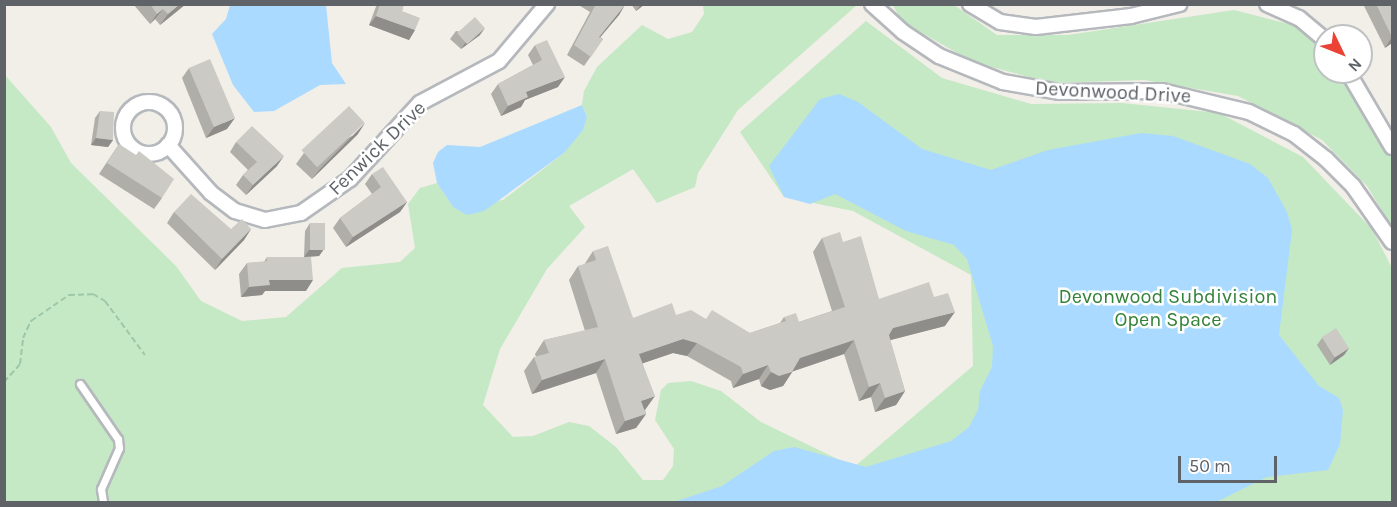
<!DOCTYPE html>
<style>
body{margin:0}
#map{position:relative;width:1397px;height:507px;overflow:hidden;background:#f1efe8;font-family:Karla,sans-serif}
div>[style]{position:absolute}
.green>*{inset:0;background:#c5e8c5}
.water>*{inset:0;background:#aadaff}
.path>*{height:2px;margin-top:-1px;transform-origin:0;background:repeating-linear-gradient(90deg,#9cc7a9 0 6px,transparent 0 9px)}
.roads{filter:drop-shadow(2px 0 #b5b8bc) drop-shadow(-2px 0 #b5b8bc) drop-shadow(0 2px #b5b8bc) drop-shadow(0 -2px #b5b8bc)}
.service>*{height:7px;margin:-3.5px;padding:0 3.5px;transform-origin:3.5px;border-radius:3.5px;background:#fff}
.minor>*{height:14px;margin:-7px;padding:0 7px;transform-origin:7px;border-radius:7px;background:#fff}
.minor>.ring{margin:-7px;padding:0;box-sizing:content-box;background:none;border:14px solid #fff;border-radius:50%}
.wall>*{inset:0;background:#afaea9}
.shaded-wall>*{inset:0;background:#8f8d8a}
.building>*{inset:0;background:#cccac5;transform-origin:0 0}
span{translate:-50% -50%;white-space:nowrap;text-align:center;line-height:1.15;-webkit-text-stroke:5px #fff;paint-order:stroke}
.street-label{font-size:20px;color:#5f6368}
.park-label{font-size:20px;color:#348238}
.frame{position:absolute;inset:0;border:6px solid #5f6368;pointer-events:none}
.north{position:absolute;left:1313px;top:24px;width:60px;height:60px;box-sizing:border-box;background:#fff;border:2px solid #bfc1c3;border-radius:50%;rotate:133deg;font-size:16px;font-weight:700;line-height:24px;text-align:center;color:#5f6368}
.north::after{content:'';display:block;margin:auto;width:21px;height:27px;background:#ea4335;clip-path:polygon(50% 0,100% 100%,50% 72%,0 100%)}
.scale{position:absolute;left:1178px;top:456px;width:99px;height:27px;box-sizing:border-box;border:3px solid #5f6368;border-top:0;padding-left:8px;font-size:18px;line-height:21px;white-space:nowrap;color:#5f6368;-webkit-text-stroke:4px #fff;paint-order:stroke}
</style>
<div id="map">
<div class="green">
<div style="clip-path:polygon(703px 5px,857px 5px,738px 110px,698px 173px,695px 187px,657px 203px,633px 169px,569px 206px,585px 227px,547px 269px,500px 349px,483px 405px,513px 437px,533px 436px,569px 422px,589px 426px,616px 447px,643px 480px,663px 480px,673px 466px,674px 449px,655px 420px,661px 390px,668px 383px,691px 381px,721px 391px,761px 422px,854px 467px,973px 366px,971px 275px,853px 211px,784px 197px,740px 132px,866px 21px,942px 78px,1031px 104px,1122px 103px,1219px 113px,1303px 157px,1372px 229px,1392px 268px,1392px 502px,5px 502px,4px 74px,51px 127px,71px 163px,176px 266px,201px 301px,242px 321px,286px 317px,342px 268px,400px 262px,415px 248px,408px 204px,420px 188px,437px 183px,453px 207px,503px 200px,564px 153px,587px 117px,582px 105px,584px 91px,597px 67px,642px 25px,668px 39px,692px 32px,704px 14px)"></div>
<div style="clip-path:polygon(893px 5px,954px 5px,997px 35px,1068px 35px,1234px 10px,1297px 26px,1319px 40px,1325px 48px,1325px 72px,1342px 72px,1392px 153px,1392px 227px,1367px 186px,1322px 140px,1238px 96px,1144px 80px,1052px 83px,973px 62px,901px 21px)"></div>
</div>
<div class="water">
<div style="clip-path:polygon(230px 5px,326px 5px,332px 63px,346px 84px,320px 85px,274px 111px,254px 112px,233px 85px,212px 34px,226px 19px)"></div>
<div style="clip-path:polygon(839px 94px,858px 102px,922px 149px,991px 170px,1048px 150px,1141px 133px,1173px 136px,1250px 164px,1268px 178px,1287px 212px,1292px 230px,1279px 335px,1319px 386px,1339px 398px,1343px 410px,1340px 444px,1328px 470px,1267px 477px,1216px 502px,674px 502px,722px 486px,774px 451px,794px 447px,866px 467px,951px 441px,969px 427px,978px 410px,980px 391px,992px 367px,993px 346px,967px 259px,954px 245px,906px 231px,835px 194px,810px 204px,784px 197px,769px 166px,820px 99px)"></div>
<div style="clip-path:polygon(582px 105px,587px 117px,583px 130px,564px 153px,484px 211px,467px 215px,453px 207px,437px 183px,433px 163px,438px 152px,447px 145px,480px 147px)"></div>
</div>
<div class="path">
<div style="left:4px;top:382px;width:24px;rotate:-48deg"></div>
<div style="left:20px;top:364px;width:26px;rotate:-83deg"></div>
<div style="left:23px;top:338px;width:19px;rotate:-65deg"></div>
<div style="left:31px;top:321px;width:46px;rotate:-34.4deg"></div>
<div style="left:69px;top:295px;width:24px;rotate:-2deg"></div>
<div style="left:93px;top:294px;width:14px;rotate:30deg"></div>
<div style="left:105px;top:301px;width:67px;rotate:53.5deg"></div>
</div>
<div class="roads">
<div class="service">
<div style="left:80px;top:384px;width:67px;rotate:55.4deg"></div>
<div style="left:118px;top:439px;width:9px;rotate:84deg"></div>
<div style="left:119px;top:448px;width:45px;rotate:113.7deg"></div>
<div style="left:101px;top:489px;width:13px;rotate:81deg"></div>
</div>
<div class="minor">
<div style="left:872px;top:4px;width:42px;rotate:42.1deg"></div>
<div style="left:903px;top:32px;width:43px;rotate:33.7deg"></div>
<div style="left:939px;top:56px;width:69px;rotate:22.1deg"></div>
<div style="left:1003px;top:82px;width:58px;rotate:10deg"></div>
<div style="left:1060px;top:92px;width:102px;rotate:-0.6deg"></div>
<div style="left:1162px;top:91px;width:89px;rotate:13.6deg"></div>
<div style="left:1249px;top:112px;width:50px;rotate:26.1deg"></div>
<div style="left:1294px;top:134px;width:41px;rotate:38deg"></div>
<div style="left:1326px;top:159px;width:38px;rotate:45deg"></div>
<div style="left:1353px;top:186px;width:68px;rotate:55.1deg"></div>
<div style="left:970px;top:4px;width:35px;rotate:31deg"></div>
<div style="left:1000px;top:22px;width:36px;rotate:8deg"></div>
<div style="left:1036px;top:27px;width:96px;rotate:-6.6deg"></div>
<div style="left:1131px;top:16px;width:50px;rotate:-13.8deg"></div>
<div style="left:1267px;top:4px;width:35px;rotate:24deg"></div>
<div style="left:1299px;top:18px;width:34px;rotate:40deg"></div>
<div style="left:1348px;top:72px;width:87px;rotate:59.6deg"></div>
<div class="ring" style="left:123px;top:102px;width:38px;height:38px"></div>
<div style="left:168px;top:145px;width:64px;rotate:48.1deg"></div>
<div style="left:211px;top:193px;width:30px;rotate:37deg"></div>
<div style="left:235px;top:211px;width:31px;rotate:17deg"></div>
<div style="left:265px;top:220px;width:37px;rotate:-11deg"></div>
<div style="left:301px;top:213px;width:60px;rotate:-34.8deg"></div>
<div style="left:350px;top:179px;width:103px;rotate:-47.4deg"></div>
<div style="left:420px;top:103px;width:89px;rotate:-28deg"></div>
<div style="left:499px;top:61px;width:75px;rotate:-49.9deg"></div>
</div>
</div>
<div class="wall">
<div style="clip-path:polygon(134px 4px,186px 4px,160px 25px,155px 19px,150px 24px,134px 5px)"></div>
<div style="clip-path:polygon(377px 4px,404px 4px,402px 11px,415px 30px,409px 40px,369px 25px)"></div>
<div style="clip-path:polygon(577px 4px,625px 4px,619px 15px,600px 37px,603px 39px,584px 66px,567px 55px,590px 12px)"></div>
<div style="clip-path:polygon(631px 4px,645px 4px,636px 11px)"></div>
<div style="clip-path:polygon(1363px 4px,1392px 4px,1392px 43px,1385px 48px)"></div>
<div style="clip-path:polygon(456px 31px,480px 35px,461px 49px,450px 39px)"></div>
<div style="clip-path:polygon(535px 45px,558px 87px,525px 100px,521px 107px,501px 116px,491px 94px,498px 84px,533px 65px,528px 55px)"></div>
<div style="clip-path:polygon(189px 68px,227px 129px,206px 138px,182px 78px)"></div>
<div style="clip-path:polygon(100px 111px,113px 140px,108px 147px,91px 145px,95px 118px)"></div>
<div style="clip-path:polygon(358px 134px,312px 179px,296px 164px,304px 153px)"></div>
<div style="clip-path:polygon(236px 142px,277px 166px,246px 195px,236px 185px,243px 175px,248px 170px,230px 152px)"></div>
<div style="clip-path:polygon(119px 144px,162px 198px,154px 209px,99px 174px)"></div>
<div style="clip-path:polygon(372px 174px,407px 202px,400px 212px,346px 247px,333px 228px,340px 218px,372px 194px,365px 184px)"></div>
<div style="clip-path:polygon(174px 212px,231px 229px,251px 229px,244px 240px,215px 270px,167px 223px)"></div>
<div style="clip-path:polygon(310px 223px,324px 249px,319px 256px,304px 257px,305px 231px)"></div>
<div style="clip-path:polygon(822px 238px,843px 242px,879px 299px,934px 297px,945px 326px,890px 340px,905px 391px,896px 405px,875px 412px,871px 397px,859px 401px,844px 354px,793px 371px,783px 386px,770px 390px,761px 386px,759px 379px,733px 388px,731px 381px,687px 356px,673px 353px,643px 363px,645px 410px,646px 414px,636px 428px,616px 434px,596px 373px,532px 394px,524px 371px,534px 357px,536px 357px,535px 354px,544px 340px,585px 331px,569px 280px,578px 266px,584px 265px,593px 251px,633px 318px,676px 315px,705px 319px,750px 333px,780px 323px,784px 317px,799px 322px,832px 311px,813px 252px)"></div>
<div style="clip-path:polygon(267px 257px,306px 291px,265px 291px,262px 295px,241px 297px,239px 274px,247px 263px,264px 262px)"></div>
<div style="clip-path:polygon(1322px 338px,1349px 348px,1344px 355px,1330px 365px,1317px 345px)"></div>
</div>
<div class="shaded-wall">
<div style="clip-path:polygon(180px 4px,186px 4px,160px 25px,168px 14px)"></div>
<div style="clip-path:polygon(641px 4px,645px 4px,636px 11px)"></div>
<div style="clip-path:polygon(625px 5px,619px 15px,592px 47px,599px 37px)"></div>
<div style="clip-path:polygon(163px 9px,155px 19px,150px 24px,157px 14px)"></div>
<div style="clip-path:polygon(376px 16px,415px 30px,409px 40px,369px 25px)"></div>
<div style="clip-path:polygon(485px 28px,480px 35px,461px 49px,466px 42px)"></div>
<div style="clip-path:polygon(1392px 37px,1392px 43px,1385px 48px)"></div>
<div style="clip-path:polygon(565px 77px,558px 87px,525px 100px,521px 107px,501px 116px,508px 106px,526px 92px)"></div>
<div style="clip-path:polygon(235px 118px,227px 129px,206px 138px,214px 127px)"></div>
<div style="clip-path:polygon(365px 123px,358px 134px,312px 179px,320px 169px)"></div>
<div style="clip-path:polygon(96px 138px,113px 140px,108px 147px,91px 145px)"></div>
<div style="clip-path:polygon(284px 156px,277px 166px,246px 195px,253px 185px)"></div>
<div style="clip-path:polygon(407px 202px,400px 212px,346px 247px,353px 237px)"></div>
<div style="clip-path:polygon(251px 229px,244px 240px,215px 270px,222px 259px)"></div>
<div style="clip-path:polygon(324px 249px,319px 256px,304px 257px,309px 250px)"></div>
<div style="clip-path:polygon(269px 280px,313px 280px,306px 291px,265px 291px,262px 295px,241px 297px,249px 287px)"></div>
<div style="clip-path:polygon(955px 312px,945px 326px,883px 342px,893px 328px)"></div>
<div style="clip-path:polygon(683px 339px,697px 343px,687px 356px,673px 353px,629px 368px,639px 354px)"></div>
<div style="clip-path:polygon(854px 340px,844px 354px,791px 372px,800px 358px)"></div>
<div style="clip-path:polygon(1349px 348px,1344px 355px,1330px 365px,1335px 357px)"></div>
<div style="clip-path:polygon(605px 359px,596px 373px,532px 394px,542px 380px)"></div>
<div style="clip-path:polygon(768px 365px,759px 379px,733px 388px,743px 374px)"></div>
<div style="clip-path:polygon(771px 372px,792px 372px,783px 386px,770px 390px,761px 386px)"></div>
<div style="clip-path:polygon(880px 383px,871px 397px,859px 401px,869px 387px)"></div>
<div style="clip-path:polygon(905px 391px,896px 405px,875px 412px,885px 398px)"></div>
<div style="clip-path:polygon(655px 396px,645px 410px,632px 414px,641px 401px)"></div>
<div style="clip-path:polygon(646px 414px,636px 428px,616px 434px,625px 421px)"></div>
</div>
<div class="building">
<div style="clip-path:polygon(150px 4px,180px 4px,168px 14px,163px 9px,157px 14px)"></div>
<div style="clip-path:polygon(380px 4px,404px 4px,402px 11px,420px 18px,415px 30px,376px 16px)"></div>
<div style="clip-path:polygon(596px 4px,625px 5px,599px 37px,603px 39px,591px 57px,574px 45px)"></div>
<div style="clip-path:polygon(1376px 4px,1392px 4px,1392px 37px)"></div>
<div style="left:475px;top:17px;width:15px;height:24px;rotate:48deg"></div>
<div style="clip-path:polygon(547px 40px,565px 77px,526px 92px,528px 97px,508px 106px,498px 84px,542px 60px,535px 45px)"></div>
<div style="left:210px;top:59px;width:64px;height:23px;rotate:67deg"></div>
<div style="left:349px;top:106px;width:23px;height:65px;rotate:47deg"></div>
<div style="clip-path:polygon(100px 111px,114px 112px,113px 140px,96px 138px)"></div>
<div style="clip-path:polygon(252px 126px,284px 156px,253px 185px,243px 175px,257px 162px,236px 142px)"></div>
<div style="clip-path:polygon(119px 144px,136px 155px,139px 151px,174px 179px,162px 198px,107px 163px)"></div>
<div style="clip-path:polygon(383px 167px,407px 202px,353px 237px,340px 218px,381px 187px,372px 174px)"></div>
<div style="clip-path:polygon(191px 194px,231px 229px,242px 219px,251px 229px,222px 259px,174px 212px)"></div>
<div style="left:310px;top:223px;width:15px;height:27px"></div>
<div style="clip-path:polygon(840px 232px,843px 242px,861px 236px,879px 299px,929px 282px,934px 297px,948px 293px,955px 312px,893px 328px,889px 335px,905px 391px,885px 398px,880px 383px,869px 387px,854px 340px,800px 358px,792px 372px,779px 376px,771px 372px,768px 365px,743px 374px,741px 367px,697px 343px,683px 339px,639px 354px,655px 396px,641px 401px,646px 414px,625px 421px,605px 359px,542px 380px,534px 357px,549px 353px,544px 340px,598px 327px,578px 266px,596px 260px,593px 251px,608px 246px,633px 318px,672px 303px,676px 315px,691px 310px,706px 319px,712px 310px,750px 333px,786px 321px,784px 317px,796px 313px,799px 322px,845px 307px,822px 238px)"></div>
<div style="clip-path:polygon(267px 257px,311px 257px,313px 280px,269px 280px,270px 285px,249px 287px,247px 263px,267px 261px)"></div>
<div style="left:1336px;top:328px;width:24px;height:17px;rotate:57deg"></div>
</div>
<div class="street-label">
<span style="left:1113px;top:92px;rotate:3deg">Devonwood Drive</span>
<span style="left:377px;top:148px;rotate:-44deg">Fenwick Drive</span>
</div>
<div class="park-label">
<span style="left:1168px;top:308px">Devonwood Subdivision<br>Open Space</span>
</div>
<div class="frame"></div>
<div class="north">N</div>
<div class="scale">50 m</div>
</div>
